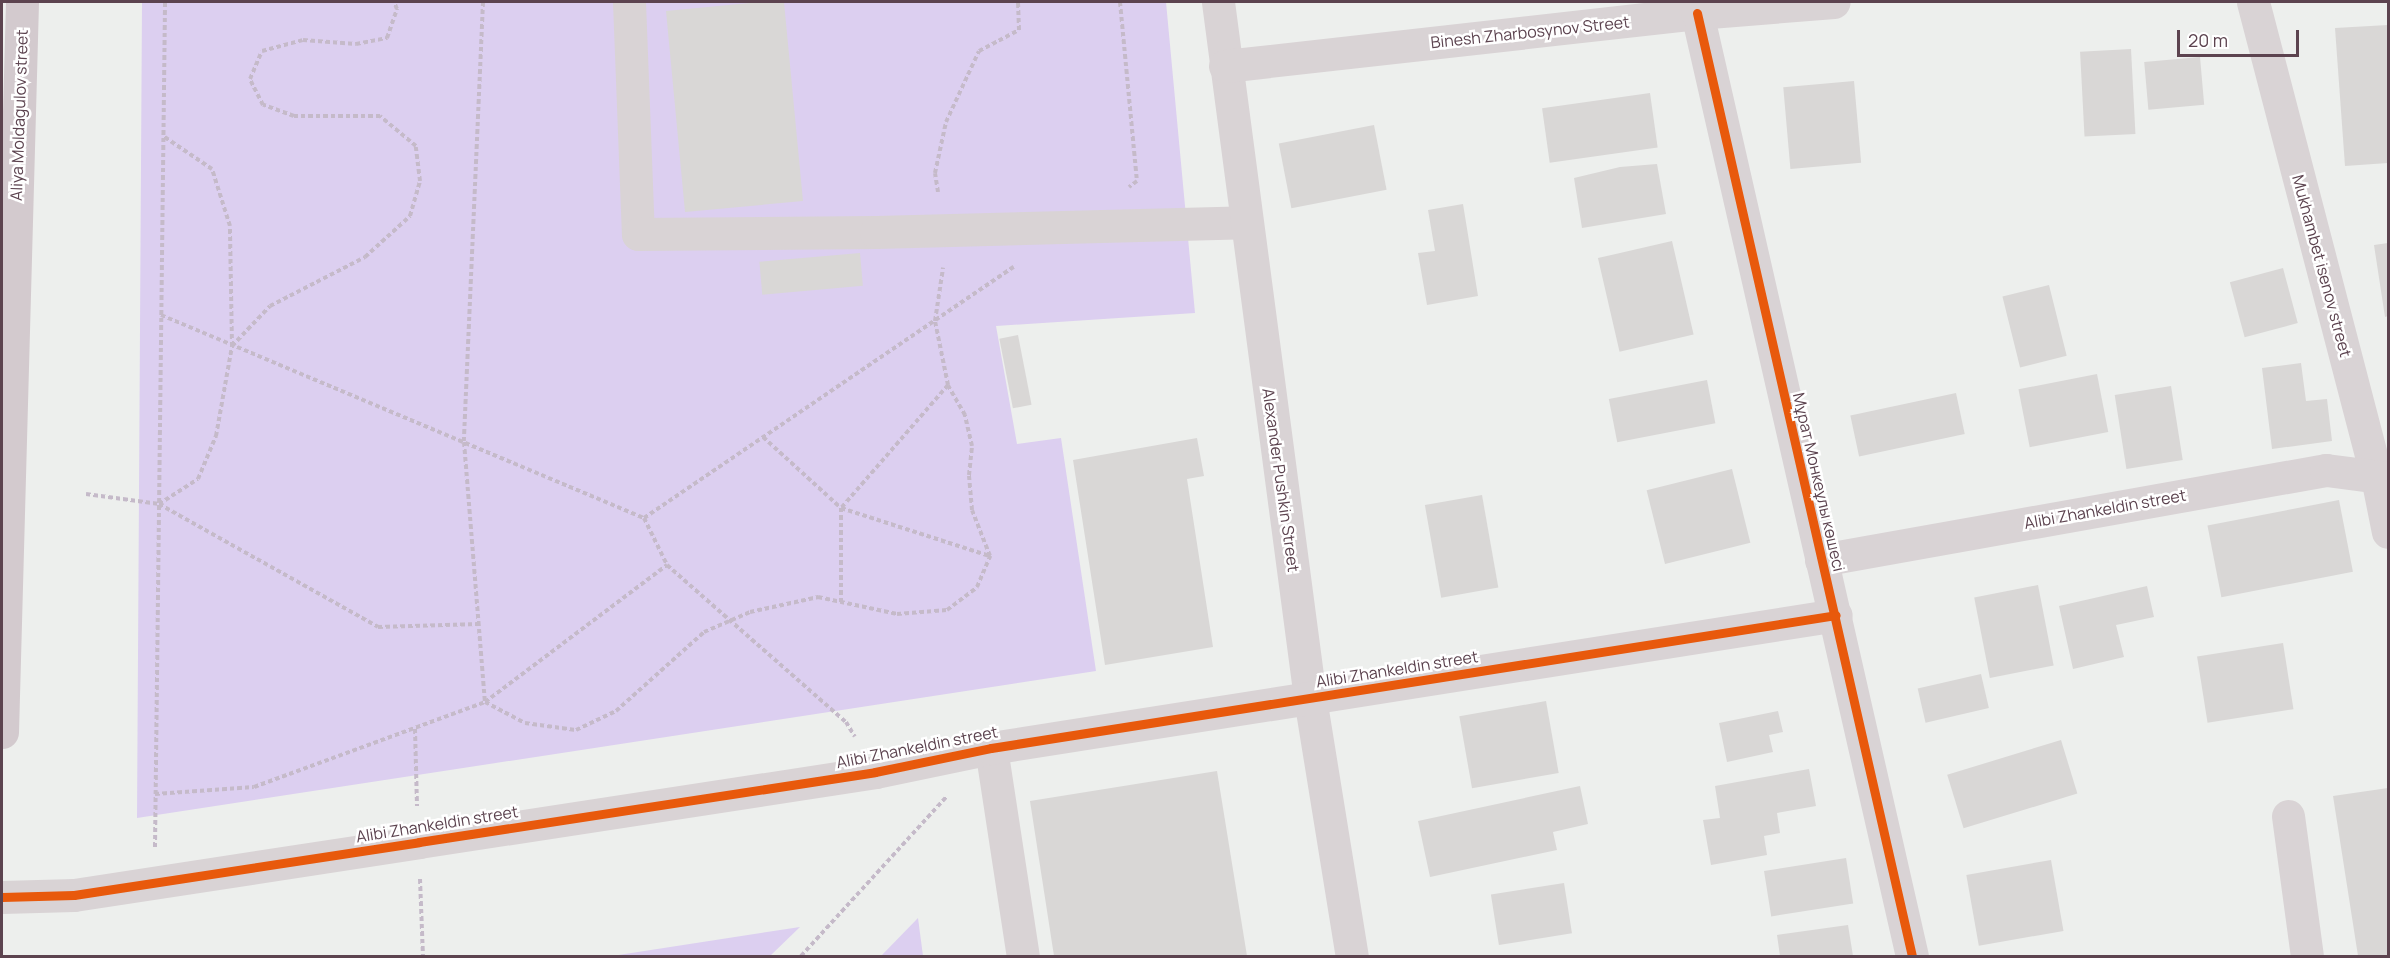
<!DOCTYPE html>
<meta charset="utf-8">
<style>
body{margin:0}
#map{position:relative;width:2390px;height:958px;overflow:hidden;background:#edefed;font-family:Manrope,sans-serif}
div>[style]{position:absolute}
.green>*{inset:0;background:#dccff0}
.building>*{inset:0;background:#d9d7d6;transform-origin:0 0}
.path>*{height:4px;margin-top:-2px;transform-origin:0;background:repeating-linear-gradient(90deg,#c5bac9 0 4.5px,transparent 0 7.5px)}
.minor>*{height:33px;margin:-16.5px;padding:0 16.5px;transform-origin:16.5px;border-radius:16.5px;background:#d9d3d5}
.major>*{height:33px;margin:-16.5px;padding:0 16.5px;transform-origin:16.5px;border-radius:16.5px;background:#d3cace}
.cycleway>*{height:9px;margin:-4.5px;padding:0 4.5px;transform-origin:4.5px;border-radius:4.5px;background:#e8590c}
span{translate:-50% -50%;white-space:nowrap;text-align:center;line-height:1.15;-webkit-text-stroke:5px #fff;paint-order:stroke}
.street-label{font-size:16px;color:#5c434f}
.frame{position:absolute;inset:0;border:3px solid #5c434f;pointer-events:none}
.scale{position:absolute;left:2177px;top:30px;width:122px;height:27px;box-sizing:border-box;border:3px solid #5c434f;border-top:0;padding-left:8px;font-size:18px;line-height:21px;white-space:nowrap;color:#5c434f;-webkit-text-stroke:4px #fff;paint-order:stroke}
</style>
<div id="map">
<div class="green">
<div style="clip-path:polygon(142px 2px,1166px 2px,1195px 313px,996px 326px,1017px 444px,1061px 438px,1096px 671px,137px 818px)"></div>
<div style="clip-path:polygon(918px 918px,923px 956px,881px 956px)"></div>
<div style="clip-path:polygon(800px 927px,770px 956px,612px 956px)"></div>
</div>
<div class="building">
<div style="clip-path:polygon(760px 2px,784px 2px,803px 201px,685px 212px,666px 11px)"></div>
<div style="clip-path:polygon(2388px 25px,2388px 163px,2345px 166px,2335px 28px)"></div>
<div style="left:2131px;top:49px;width:85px;height:51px;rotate:87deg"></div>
<div style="left:2200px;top:57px;width:48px;height:56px;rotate:85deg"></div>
<div style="left:1854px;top:81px;width:82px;height:71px;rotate:85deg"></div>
<div style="left:1650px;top:93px;width:55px;height:109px;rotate:82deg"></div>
<div style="left:1374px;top:125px;width:66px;height:97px;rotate:79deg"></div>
<div style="clip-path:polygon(1657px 164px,1666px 214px,1582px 228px,1574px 178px,1620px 167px)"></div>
<div style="clip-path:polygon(1463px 204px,1478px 296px,1427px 305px,1418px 253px,1435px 251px,1428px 210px)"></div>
<div style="left:1672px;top:241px;width:96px;height:76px;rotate:77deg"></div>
<div style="clip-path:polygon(2388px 243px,2388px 316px,2385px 317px,2374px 245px)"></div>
<div style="left:860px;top:253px;width:33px;height:101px;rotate:85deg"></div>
<div style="left:2283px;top:268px;width:57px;height:55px;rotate:75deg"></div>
<div style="left:2049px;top:285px;width:73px;height:48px;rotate:76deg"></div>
<div style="left:1018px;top:335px;width:71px;height:19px;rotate:79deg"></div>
<div style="clip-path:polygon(2301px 363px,2306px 401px,2327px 399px,2332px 441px,2272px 449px,2262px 368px)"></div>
<div style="left:2097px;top:374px;width:59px;height:80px;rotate:79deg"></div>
<div style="left:1707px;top:380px;width:44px;height:100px;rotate:79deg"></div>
<div style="left:2171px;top:386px;width:75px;height:57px;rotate:81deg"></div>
<div style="left:1956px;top:393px;width:42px;height:108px;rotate:78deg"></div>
<div style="clip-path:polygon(1197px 438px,1204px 476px,1187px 479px,1213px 647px,1105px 665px,1073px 460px)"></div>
<div style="left:1732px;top:469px;width:76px;height:88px;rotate:76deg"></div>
<div style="left:1482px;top:495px;width:94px;height:58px;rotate:80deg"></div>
<div style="left:2339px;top:500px;width:73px;height:134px;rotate:79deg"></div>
<div style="left:2038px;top:585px;width:82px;height:65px;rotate:79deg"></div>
<div style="clip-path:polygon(2147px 586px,2154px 617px,2116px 625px,2124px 657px,2073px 669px,2059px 606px)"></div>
<div style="left:2283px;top:643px;width:67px;height:87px;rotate:81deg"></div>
<div style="left:1981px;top:674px;width:35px;height:65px;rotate:77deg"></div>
<div style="left:1546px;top:701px;width:73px;height:88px;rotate:80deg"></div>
<div style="clip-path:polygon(1778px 711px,1783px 732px,1769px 735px,1773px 752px,1727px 762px,1719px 723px)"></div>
<div style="left:2061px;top:740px;width:56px;height:119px;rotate:73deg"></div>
<div style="clip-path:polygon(1809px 769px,1816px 806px,1777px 813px,1780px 833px,1764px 836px,1767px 855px,1711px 865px,1703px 820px,1720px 818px,1715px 786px)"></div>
<div style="clip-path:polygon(1217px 771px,1247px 956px,1054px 956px,1030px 801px)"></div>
<div style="clip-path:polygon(1580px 786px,1588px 824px,1553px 832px,1557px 850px,1430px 877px,1418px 821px)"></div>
<div style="clip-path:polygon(2388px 788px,2388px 956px,2358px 956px,2333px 796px)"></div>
<div style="left:1846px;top:858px;width:46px;height:83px;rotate:81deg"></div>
<div style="left:2051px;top:860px;width:72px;height:86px;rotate:80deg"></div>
<div style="left:1564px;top:883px;width:51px;height:74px;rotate:81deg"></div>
<div style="clip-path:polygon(1848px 925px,1853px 956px,1780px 956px,1777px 935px)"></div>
</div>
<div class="path">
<div style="left:483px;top:2px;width:440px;rotate:92.5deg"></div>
<div style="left:464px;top:442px;width:261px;rotate:85.4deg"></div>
<div style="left:485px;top:702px;width:228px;rotate:-37deg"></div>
<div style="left:1120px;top:2px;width:180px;rotate:84.6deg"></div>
<div style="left:1137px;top:181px;width:10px;rotate:143deg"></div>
<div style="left:938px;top:192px;width:19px;rotate:-99deg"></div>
<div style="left:935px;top:173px;width:52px;rotate:-77.8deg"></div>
<div style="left:946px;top:122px;width:78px;rotate:-65.1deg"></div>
<div style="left:979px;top:51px;width:45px;rotate:-27.7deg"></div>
<div style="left:1019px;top:30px;width:28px;rotate:-92deg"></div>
<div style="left:161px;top:315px;width:524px;rotate:22.8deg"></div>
<div style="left:644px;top:518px;width:447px;rotate:-34.2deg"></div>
<div style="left:232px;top:346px;width:55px;rotate:-46.5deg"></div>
<div style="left:270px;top:306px;width:107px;rotate:-27.3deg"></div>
<div style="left:365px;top:257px;width:61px;rotate:-42.3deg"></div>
<div style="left:410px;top:216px;width:36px;rotate:-74deg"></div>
<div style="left:420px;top:181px;width:35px;rotate:-97deg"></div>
<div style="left:416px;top:146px;width:47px;rotate:-140.2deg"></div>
<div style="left:380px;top:116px;width:86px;rotate:180deg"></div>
<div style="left:294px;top:116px;width:33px;rotate:-160deg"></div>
<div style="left:263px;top:105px;width:29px;rotate:-117deg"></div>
<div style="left:250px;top:79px;width:30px;rotate:-67deg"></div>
<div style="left:262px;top:51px;width:42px;rotate:-15deg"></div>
<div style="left:303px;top:40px;width:53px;rotate:4.3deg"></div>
<div style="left:356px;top:44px;width:32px;rotate:-11deg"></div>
<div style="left:387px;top:38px;width:31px;rotate:-71deg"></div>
<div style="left:397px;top:9px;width:8px;rotate:-113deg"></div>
<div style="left:948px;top:385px;width:163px;rotate:131deg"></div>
<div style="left:841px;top:508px;width:157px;rotate:17.9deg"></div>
<div style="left:763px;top:437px;width:105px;rotate:42.3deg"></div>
<div style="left:841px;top:508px;width:94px;rotate:90deg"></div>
<div style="left:86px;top:494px;width:74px;rotate:7.8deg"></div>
<div style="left:159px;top:504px;width:46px;rotate:-32.7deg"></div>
<div style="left:198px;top:479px;width:47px;rotate:-67.3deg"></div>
<div style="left:216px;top:436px;width:91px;rotate:-79.9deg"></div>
<div style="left:232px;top:346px;width:120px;rotate:-91deg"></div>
<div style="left:230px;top:226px;width:60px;rotate:-107.5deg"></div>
<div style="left:212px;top:169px;width:59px;rotate:-146deg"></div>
<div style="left:159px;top:504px;width:251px;rotate:29.3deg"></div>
<div style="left:378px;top:627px;width:101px;rotate:-1.7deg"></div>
<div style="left:644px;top:518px;width:52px;rotate:63.9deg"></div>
<div style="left:667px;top:565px;width:238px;rotate:41.3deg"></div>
<div style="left:846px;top:722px;width:17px;rotate:59deg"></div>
<div style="left:415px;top:729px;width:77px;rotate:88.5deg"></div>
<div style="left:155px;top:794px;width:99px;rotate:-4deg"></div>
<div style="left:254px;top:787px;width:246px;rotate:-20.2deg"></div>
<div style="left:485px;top:702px;width:45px;rotate:27.7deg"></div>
<div style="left:525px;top:723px;width:51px;rotate:7.8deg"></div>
<div style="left:576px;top:730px;width:44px;rotate:-25.4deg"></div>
<div style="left:616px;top:711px;width:118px;rotate:-41.9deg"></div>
<div style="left:704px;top:632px;width:50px;rotate:-23.5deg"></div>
<div style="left:750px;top:612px;width:70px;rotate:-12.4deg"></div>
<div style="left:818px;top:597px;width:81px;rotate:12.1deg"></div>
<div style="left:897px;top:614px;width:50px;rotate:-4.6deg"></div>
<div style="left:947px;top:610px;width:38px;rotate:-37deg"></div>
<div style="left:977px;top:587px;width:34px;rotate:-67deg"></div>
<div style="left:990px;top:556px;width:49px;rotate:-111.4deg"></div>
<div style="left:972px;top:510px;width:35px;rotate:-95deg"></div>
<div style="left:969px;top:475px;width:29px;rotate:-84deg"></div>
<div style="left:972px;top:446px;width:32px;rotate:-103deg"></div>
<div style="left:965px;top:415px;width:34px;rotate:-120deg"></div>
<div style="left:948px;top:385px;width:65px;rotate:-101.5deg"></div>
<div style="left:935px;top:321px;width:54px;rotate:-81.4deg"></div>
<div style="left:155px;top:847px;width:845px;rotate:-89.32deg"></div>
<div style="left:420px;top:879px;width:77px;rotate:87.8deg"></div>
<div style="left:801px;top:956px;width:215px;rotate:-47.6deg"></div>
</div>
<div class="minor">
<div style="left:629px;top:2px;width:232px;rotate:87.8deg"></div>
<div style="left:638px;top:234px;width:238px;rotate:-0.5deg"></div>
<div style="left:876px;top:232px;width:370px;rotate:-1.5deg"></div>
<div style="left:1218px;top:2px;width:702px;rotate:82.47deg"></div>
<div style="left:1310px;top:698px;width:261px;rotate:80.8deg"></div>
<div style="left:2253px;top:2px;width:491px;rotate:75.4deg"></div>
<div style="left:2377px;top:477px;width:56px;rotate:78.7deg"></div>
<div style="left:1697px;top:13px;width:967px;rotate:77.16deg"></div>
<div style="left:1225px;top:66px;width:475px;rotate:-6.4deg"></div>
<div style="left:1697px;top:13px;width:137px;rotate:-4.6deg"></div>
<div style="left:1821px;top:560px;width:513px;rotate:-10.11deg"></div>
<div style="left:2326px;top:470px;width:63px;rotate:7.4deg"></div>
<div style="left:991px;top:748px;width:210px;rotate:81.3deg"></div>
<div style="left:2288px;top:816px;width:141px;rotate:82.3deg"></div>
<div style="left:2px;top:897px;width:72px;rotate:-1.6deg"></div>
<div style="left:74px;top:895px;width:349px;rotate:-8.7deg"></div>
<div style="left:419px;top:842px;width:461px;rotate:-8.7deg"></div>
<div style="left:875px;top:772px;width:118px;rotate:-11.7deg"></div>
<div style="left:991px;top:748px;width:855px;rotate:-8.94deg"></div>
</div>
<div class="major">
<div style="left:2px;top:732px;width:730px;rotate:-88.43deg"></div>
</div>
<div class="cycleway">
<div style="left:1697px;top:13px;width:967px;rotate:77.16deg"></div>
<div style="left:2px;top:897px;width:72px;rotate:-1.6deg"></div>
<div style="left:74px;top:895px;width:349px;rotate:-8.7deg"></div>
<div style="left:419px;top:842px;width:461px;rotate:-8.7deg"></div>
<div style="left:875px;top:772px;width:118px;rotate:-11.7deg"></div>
<div style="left:991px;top:748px;width:855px;rotate:-8.94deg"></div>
</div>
<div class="street-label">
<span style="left:1530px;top:32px;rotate:-6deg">Binesh Zharbosynov Street</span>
<span style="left:19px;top:115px;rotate:-88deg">Aliya Moldagulov street</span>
<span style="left:2322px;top:266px;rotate:75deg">Mukhambet isenov street</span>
<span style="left:1281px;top:480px;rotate:82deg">Alexander Pushkin Street</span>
<span style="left:1819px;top:482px;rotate:77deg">Мұрат Монкеұлы көшесі</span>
<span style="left:2105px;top:509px;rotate:-10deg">Alibi Zhankeldin street</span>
<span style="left:1397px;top:669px;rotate:-9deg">Alibi Zhankeldin street</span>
<span style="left:917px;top:747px;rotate:-11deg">Alibi Zhankeldin street</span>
<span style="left:437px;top:824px;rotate:-9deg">Alibi Zhankeldin street</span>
</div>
<div class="frame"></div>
<div class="scale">20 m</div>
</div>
